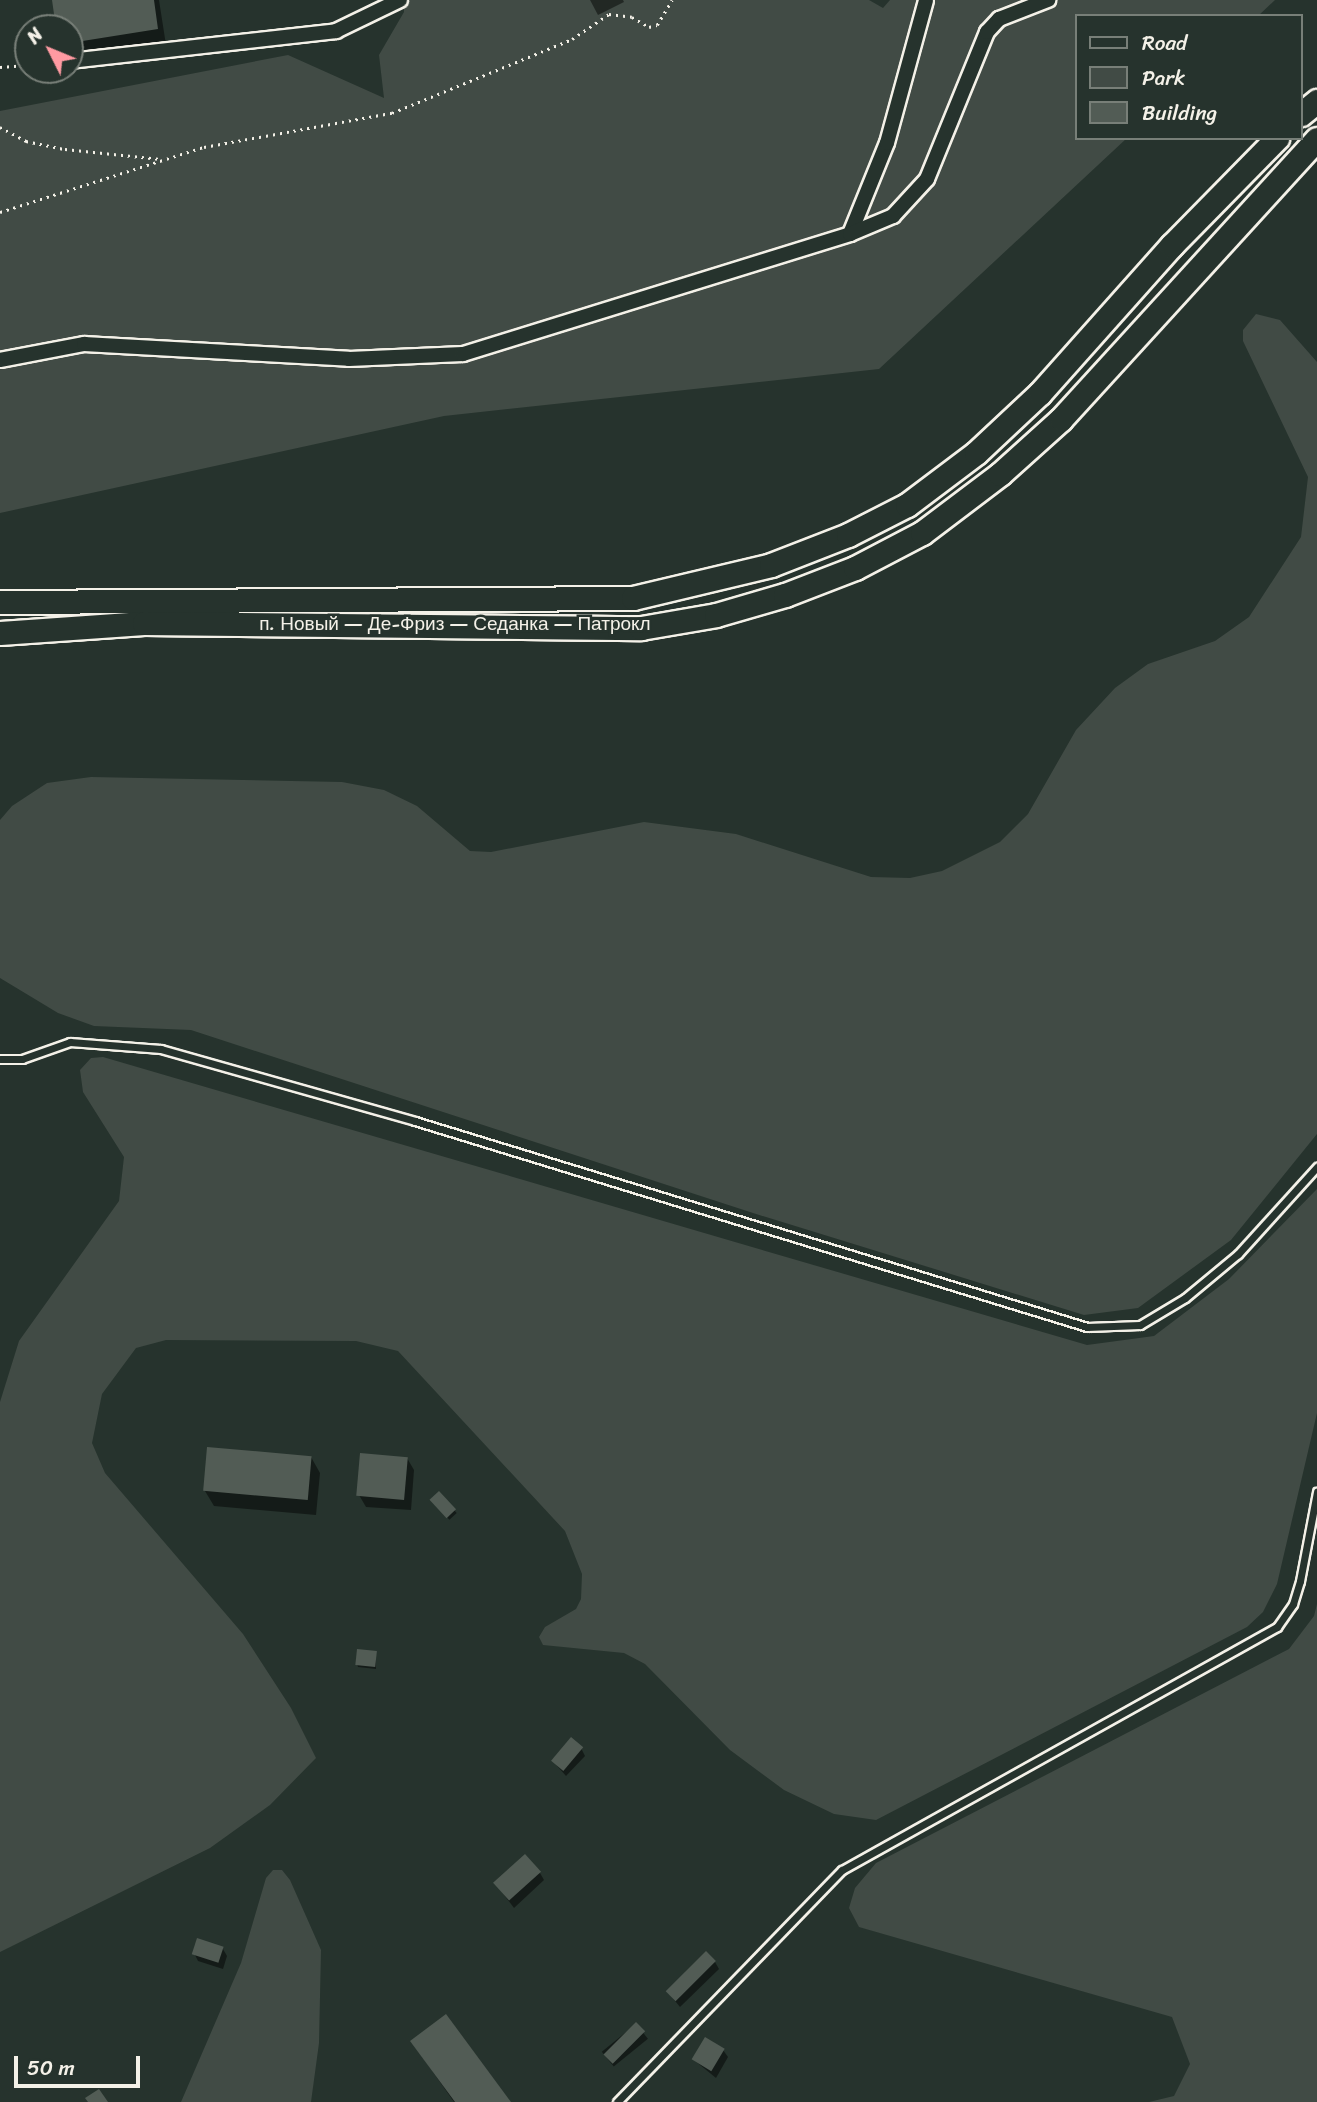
<!DOCTYPE html>
<meta charset="utf-8">
<style>
body{margin:0}
#map{position:relative;width:1317px;height:2102px;overflow:hidden;background:#26332d;font-family:Sriracha,sans-serif}
div>[style]{position:absolute}
.green>*{inset:0;background:#414b45}
.shadow>*{inset:0;background:#0007;transform-origin:0 0}
.building>*{inset:0;background:#525c55;transform-origin:0 0}
.path>*{height:2.5px;margin-top:-1.25px;transform-origin:0;background:repeating-linear-gradient(90deg,#f4f1e8 0 2px,transparent 0 7px)}
.roads{filter:drop-shadow(2px 0 #f4f1e8) drop-shadow(-2px 0 #f4f1e8) drop-shadow(0 2px #f4f1e8) drop-shadow(0 -2px #f4f1e8)}
.service>*{height:7px;margin:-3.5px;padding:0 3.5px;transform-origin:3.5px;border-radius:3.5px;background:#26332d}
.minor>*{height:14px;margin:-7px;padding:0 7px;transform-origin:7px;border-radius:7px;background:#26332d}
.trunk>*{height:23px;margin:-11.5px;padding:0 11.5px;transform-origin:11.5px;border-radius:11.5px;background:#26332d}
span{translate:-50% -50%;white-space:nowrap;text-align:center;line-height:1.15;-webkit-text-stroke:5px #26332d;paint-order:stroke}
.street-label{font-size:19px;color:#f4f1e8}
.legend{position:absolute;left:1075px;top:14px;width:228px;height:126px;box-sizing:border-box;background:#26332d;border:2px solid #787f78;margin:0;padding:9px 12px;list-style:none;font-size:21px;color:#f4f1e8}
.legend li{display:flex;align-items:center;gap:14px;height:35px}
.legend b{width:35px;border:2px solid #787f78}
.north{position:absolute;left:14px;top:14px;width:70px;height:70px;box-sizing:border-box;background:#26332d;border:2px solid #787f78;border-radius:50%;rotate:313deg;font-size:19px;font-weight:700;line-height:28px;text-align:center;color:#f4f1e8}
.north::after{content:'';display:block;margin:auto;width:24px;height:32px;background:#ff9aa2;clip-path:polygon(50% 0,100% 100%,50% 72%,0 100%)}
.scale{position:absolute;left:14px;top:2056px;width:126px;height:32px;box-sizing:border-box;border:4px solid #f4f1e8;border-top:0;padding-left:9px;font-size:21px;line-height:24px;white-space:nowrap;color:#f4f1e8;-webkit-text-stroke:5px #26332d;paint-order:stroke}
</style>
<div id="map">
<div class="green">
<div style="clip-path:polygon(404px 0,869px 0,883px 8px,890px 0,1275px 0,1258px 16px,1077px 16px,1077px 138px,1127px 138px,879px 369px,444px 416px,0 513px,0 111px,288px 55px,384px 98px,379px 55px,404px 12px)"></div>
<div style="clip-path:polygon(1256px 314px,1280px 320px,1317px 362px,1317px 1134px,1231px 1240px,1138px 1308px,1084px 1315px,753px 1213px,191px 1030px,94px 1026px,58px 1013px,0 978px,0 820px,12px 806px,47px 783px,91px 777px,342px 782px,384px 790px,417px 806px,470px 851px,491px 852px,644px 822px,736px 834px,871px 877px,910px 878px,942px 871px,1000px 842px,1028px 814px,1076px 730px,1115px 688px,1148px 664px,1215px 641px,1249px 617px,1301px 537px,1308px 477px,1243px 341px,1243px 330px)"></div>
<div style="clip-path:polygon(103px 1057px,1087px 1345px,1154px 1336px,1229px 1279px,1317px 1189px,1317px 1413px,1277px 1584px,1263px 1612px,1247px 1627px,876px 1820px,834px 1814px,784px 1790px,730px 1750px,645px 1664px,624px 1653px,543px 1645px,539px 1637px,545px 1627px,576px 1609px,581px 1599px,582px 1574px,565px 1531px,398px 1351px,356px 1341px,166px 1340px,136px 1348px,102px 1394px,92px 1443px,105px 1473px,243px 1634px,291px 1708px,316px 1758px,270px 1805px,210px 1848px,0 1952px,0 1402px,19px 1341px,119px 1201px,124px 1157px,83px 1092px,80px 1070px,91px 1058px)"></div>
<div style="clip-path:polygon(1317px 1604px,1317px 2102px,1149px 2102px,1174px 2096px,1190px 2064px,1172px 2017px,859px 1927px,849px 1908px,855px 1888px,876px 1863px,1289px 1649px,1314px 1616px)"></div>
<div style="clip-path:polygon(273px 1870px,282px 1870px,290px 1880px,321px 1950px,319px 2043px,311px 2102px,181px 2102px,241px 1963px,266px 1878px)"></div>
</div>
<div class="shadow">
<div style="clip-path:polygon(54px 0,159px 0,166px 45px,70px 59px,70px 28px,58px 28px)"></div>
<div style="clip-path:polygon(590px 0,623px 0,624px 2px,598px 15px)"></div>
<div style="clip-path:polygon(311px 1457px,320px 1473px,316px 1515px,214px 1506px,205px 1491px)"></div>
<div style="clip-path:polygon(407px 1458px,414px 1470px,411px 1510px,366px 1507px,359px 1495px)"></div>
<div style="left:439px;top:1494px;width:26px;height:10px;rotate:47deg"></div>
<div style="clip-path:polygon(376px 1653px,376px 1669px,358px 1667px,357px 1664px)"></div>
<div style="clip-path:polygon(581px 1748px,585px 1756px,566px 1776px,552px 1760px)"></div>
<div style="clip-path:polygon(540px 1873px,544px 1880px,514px 1908px,495px 1883px)"></div>
<div style="clip-path:polygon(223px 1949px,227px 1956px,223px 1969px,198px 1961px,194px 1953px)"></div>
<div style="clip-path:polygon(715px 1962px,719px 1969px,680px 2007px,667px 1991px)"></div>
<div style="left:636px;top:2024px;width:19px;height:44px;rotate:51deg"></div>
<div style="clip-path:polygon(412px 2042px,509px 2102px,454px 2102px)"></div>
<div style="clip-path:polygon(723px 2050px,728px 2057px,716px 2078px,694px 2060px)"></div>
</div>
<div class="building">
<div style="clip-path:polygon(52px 0,154px 0,158px 29px,70px 43px,70px 28px,56px 28px)"></div>
<div style="left:207px;top:1447px;width:105px;height:44px;rotate:5deg"></div>
<div style="left:360px;top:1453px;width:48px;height:43px;rotate:5deg"></div>
<div style="left:439px;top:1491px;width:25px;height:13px;rotate:47deg"></div>
<div style="left:357px;top:1649px;width:20px;height:16px;rotate:6deg"></div>
<div style="left:571px;top:1737px;width:16px;height:31px;rotate:40deg"></div>
<div style="left:525px;top:1854px;width:24px;height:43px;rotate:48deg"></div>
<div style="left:197px;top:1938px;width:28px;height:17px;rotate:18deg"></div>
<div style="left:706px;top:1951px;width:14px;height:57px;rotate:45deg"></div>
<div style="clip-path:polygon(446px 2014px,511px 2102px,455px 2102px,410px 2041px)"></div>
<div style="left:636px;top:2022px;width:13px;height:46px;rotate:45deg"></div>
<div style="left:705px;top:2037px;width:23px;height:26px;rotate:31deg"></div>
<div style="clip-path:polygon(99px 2089px,108px 2102px,88px 2102px,85px 2098px)"></div>
</div>
<div class="path">
<div style="left:0;top:67px;width:28px;rotate:-4deg"></div>
<div style="left:0;top:127px;width:30px;rotate:28deg"></div>
<div style="left:26px;top:141px;width:40px;rotate:12deg"></div>
<div style="left:65px;top:149px;width:96px;rotate:6deg"></div>
<div style="left:0;top:212px;width:214px;rotate:-17.7deg"></div>
<div style="left:204px;top:147px;width:191px;rotate:-10.3deg"></div>
<div style="left:392px;top:113px;width:195px;rotate:-22.3deg"></div>
<div style="left:572px;top:39px;width:45px;rotate:-34deg"></div>
<div style="left:609px;top:14px;width:23px;rotate:7deg"></div>
<div style="left:632px;top:17px;width:20px;rotate:30deg"></div>
<div style="left:649px;top:27px;width:8px;rotate:-14deg"></div>
<div style="left:657px;top:25px;width:29px;rotate:-59deg"></div>
</div>
<div class="roads">
<div class="service">
<div style="left:0;top:1059px;width:22px"></div>
<div style="left:22px;top:1059px;width:51px;rotate:-19.5deg"></div>
<div style="left:70px;top:1042px;width:91px;rotate:4.4deg"></div>
<div style="left:161px;top:1049px;width:264px;rotate:15.8deg"></div>
<div style="left:415px;top:1121px;width:703px;rotate:17.04deg"></div>
<div style="left:1087px;top:1327px;width:53px;rotate:-2.2deg"></div>
<div style="left:1140px;top:1325px;width:52px;rotate:-31deg"></div>
<div style="left:1185px;top:1298px;width:69px;rotate:-39.7deg"></div>
<div style="left:1238px;top:1254px;width:118px;rotate:-47.8deg"></div>
<div style="left:617px;top:2102px;width:323px;rotate:-45.9deg"></div>
<div style="left:842px;top:1870px;width:498px;rotate:-29.2deg"></div>
<div style="left:1277px;top:1627px;width:28px;rotate:-55deg"></div>
<div style="left:1293px;top:1604px;width:24px;rotate:-73deg"></div>
<div style="left:1300px;top:1581px;width:91px;rotate:-79.2deg"></div>
</div>
<div class="minor">
<div style="left:70px;top:61px;width:268px;rotate:-6.4deg"></div>
<div style="left:336px;top:31px;width:71px;rotate:-25.8deg"></div>
<div style="left:850px;top:234px;width:98px;rotate:-67.9deg"></div>
<div style="left:887px;top:143px;width:148px;rotate:-74.7deg"></div>
<div style="left:0;top:360px;width:86px;rotate:-10.8deg"></div>
<div style="left:84px;top:344px;width:265px;rotate:3.2deg"></div>
<div style="left:349px;top:359px;width:114px;rotate:-2.5deg"></div>
<div style="left:463px;top:354px;width:405px;rotate:-17.2deg"></div>
<div style="left:850px;top:234px;width:47px;rotate:-22.7deg"></div>
<div style="left:893px;top:216px;width:50px;rotate:-47.4deg"></div>
<div style="left:927px;top:179px;width:159px;rotate:-67.8deg"></div>
<div style="left:987px;top:32px;width:18px;rotate:-47deg"></div>
<div style="left:999px;top:19px;width:53px;rotate:-21.2deg"></div>
</div>
<div class="trunk">
<div style="left:1301px;top:114px;width:21px;rotate:-39deg"></div>
<div style="left:0;top:602px;width:633px;rotate:-0.36deg"></div>
<div style="left:633px;top:598px;width:142px;rotate:-13.4deg"></div>
<div style="left:771px;top:565px;width:83px;rotate:-21.3deg"></div>
<div style="left:848px;top:535px;width:66px;rotate:-27deg"></div>
<div style="left:907px;top:505px;width:86px;rotate:-37deg"></div>
<div style="left:976px;top:453px;width:88px;rotate:-43.2deg"></div>
<div style="left:1040px;top:393px;width:198px;rotate:-48.3deg"></div>
<div style="left:1172px;top:245px;width:150px;rotate:-45.5deg"></div>
<div style="left:0;top:633px;width:144px;rotate:-4deg"></div>
<div style="left:144px;top:623px;width:497px;rotate:0.6deg"></div>
<div style="left:641px;top:628px;width:76px;rotate:-9.8deg"></div>
<div style="left:716px;top:615px;width:72px;rotate:-16.2deg"></div>
<div style="left:785px;top:595px;width:75px;rotate:-21.1deg"></div>
<div style="left:855px;top:568px;width:76px;rotate:-27.6deg"></div>
<div style="left:922px;top:533px;width:98px;rotate:-37.1deg"></div>
<div style="left:1000px;top:474px;width:82px;rotate:-42deg"></div>
<div style="left:1061px;top:419px;width:379px;rotate:-47.6deg"></div>
</div>
</div>
<div class="street-label">
<span style="left:455px;top:624px">п. Новый — Де-Фриз — Седанка — Патрокл</span>
</div>
<ul class="legend">
<li><b style="height:9px;background:#26332d"></b>Road</li>
<li><b style="height:19px;background:#414b45"></b>Park</li>
<li><b style="height:19px;background:#525c55"></b>Building</li>
</ul>
<div class="north">N</div>
<div class="scale">50 m</div>
</div>
